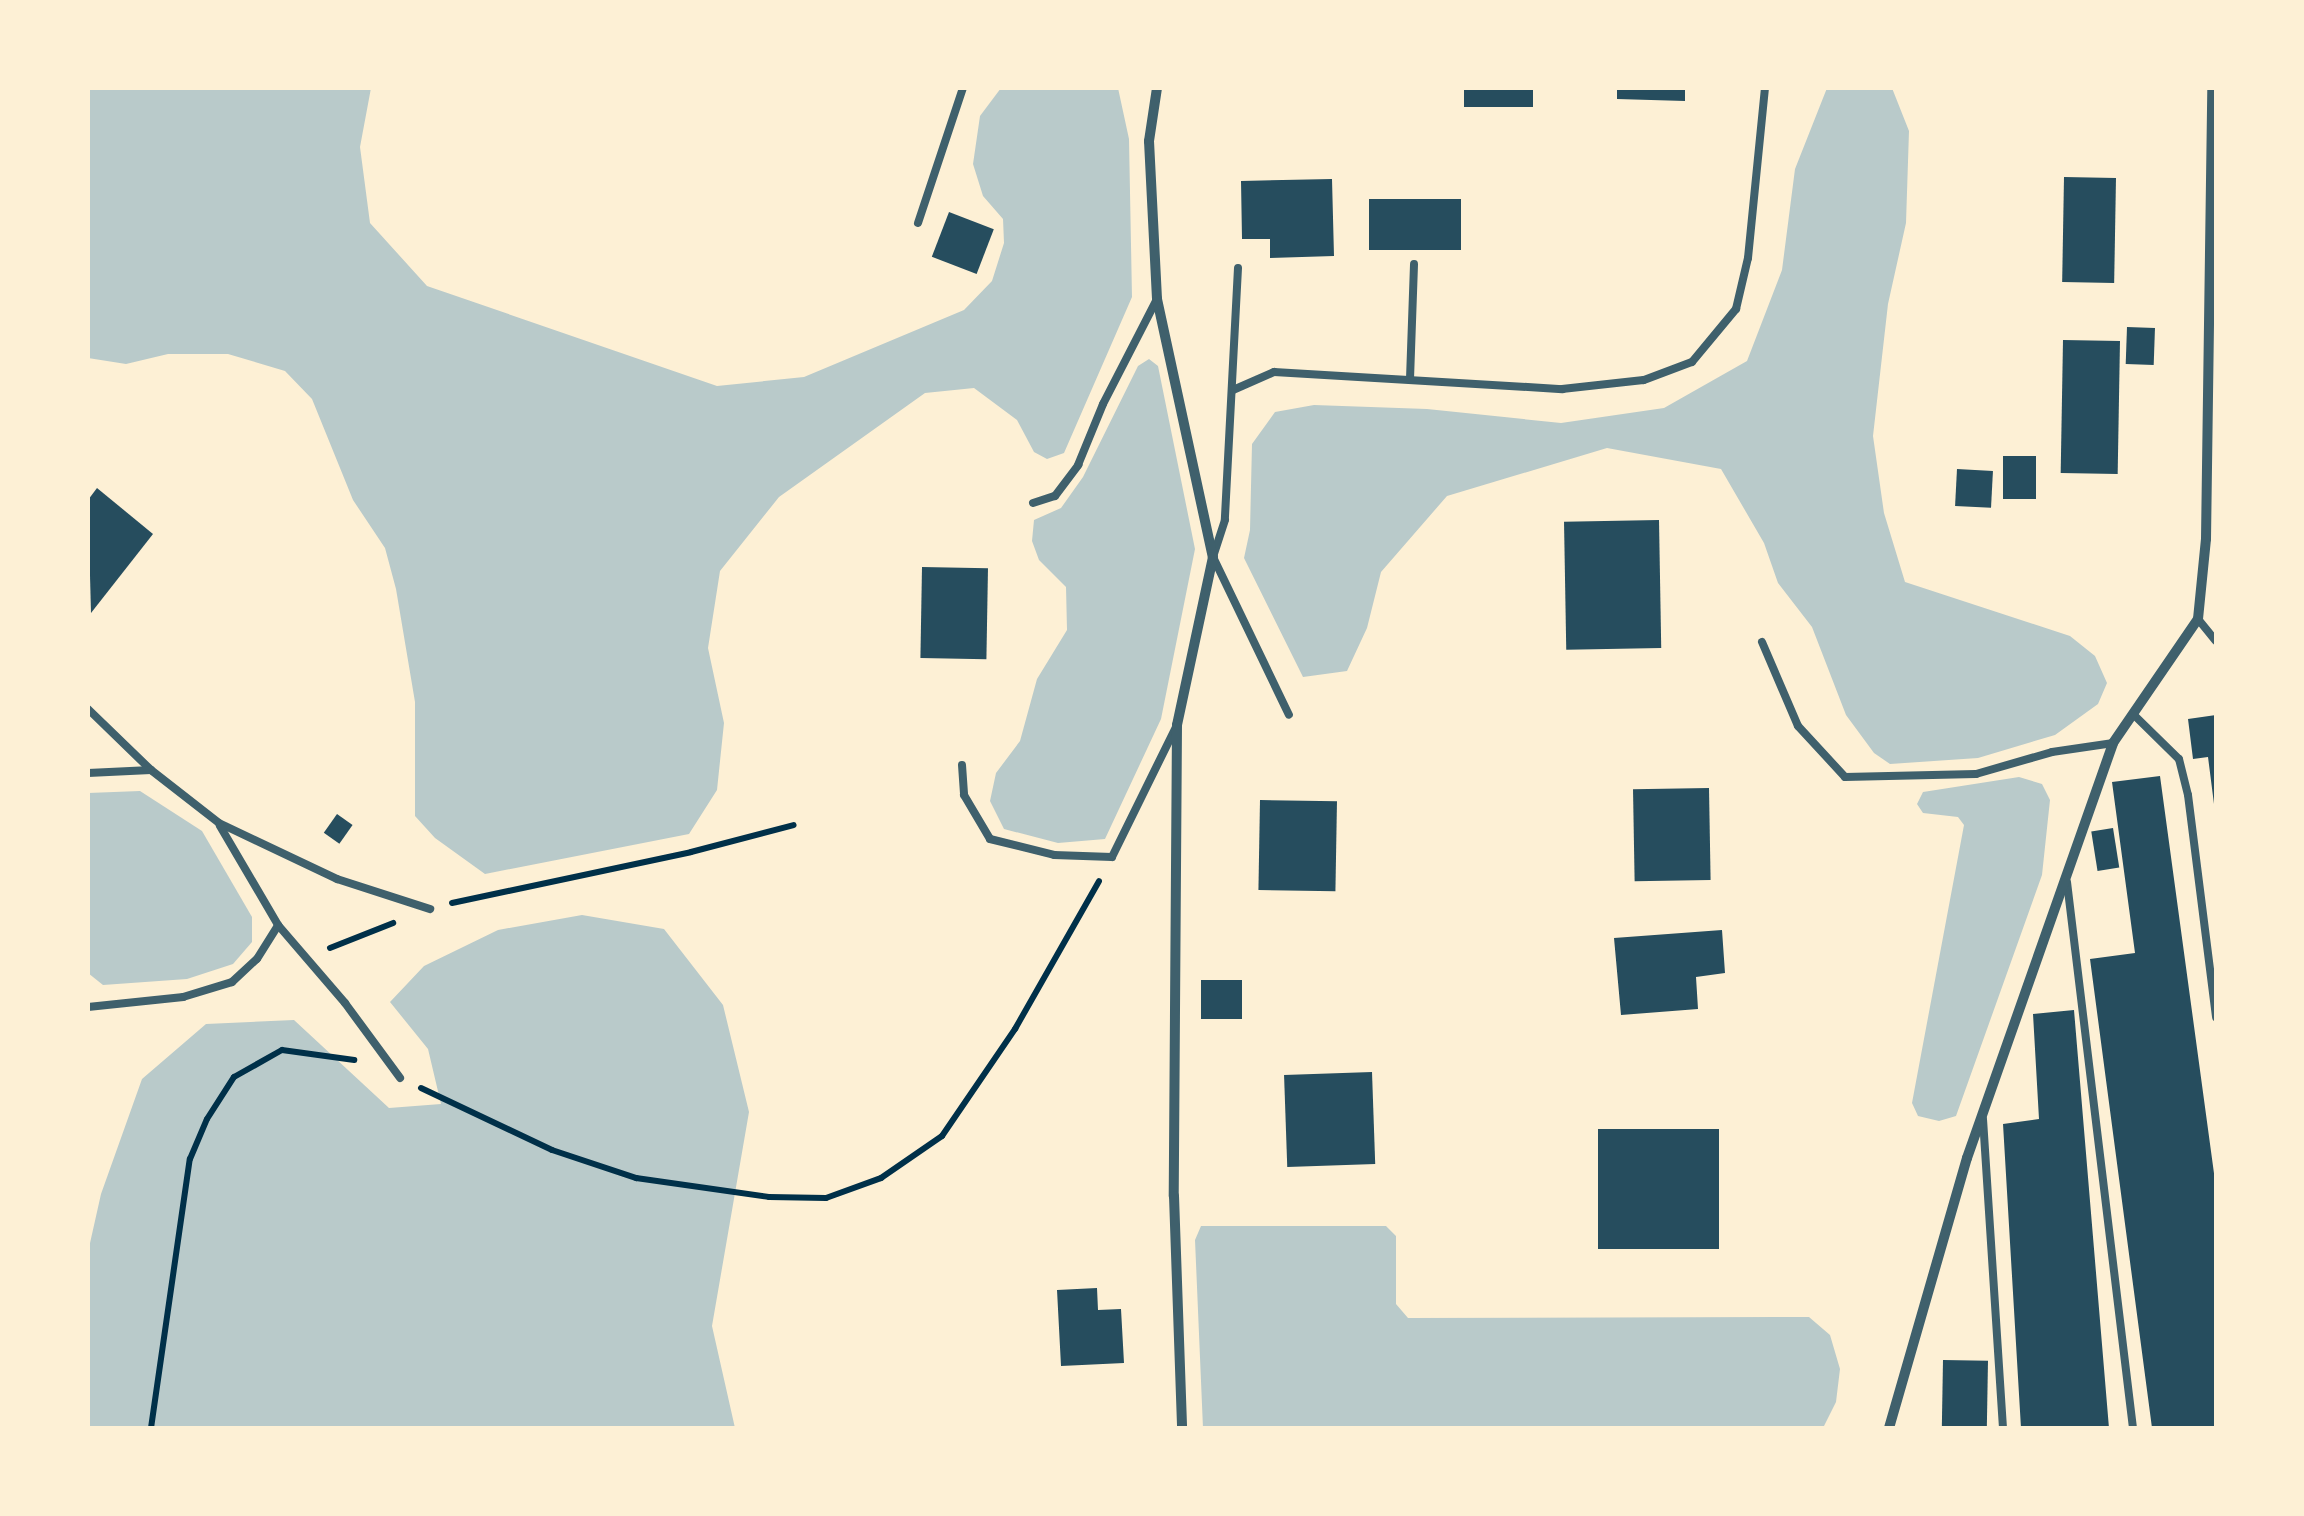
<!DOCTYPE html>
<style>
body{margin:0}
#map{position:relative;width:2304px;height:1516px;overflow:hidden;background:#fdf0d5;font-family:"Exo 2",sans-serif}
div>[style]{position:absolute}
.green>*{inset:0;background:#b9caca}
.building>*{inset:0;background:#264d5e;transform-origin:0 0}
.path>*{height:6px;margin:-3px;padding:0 3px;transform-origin:3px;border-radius:3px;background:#003049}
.service>*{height:8px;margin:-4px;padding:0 4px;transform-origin:4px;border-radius:4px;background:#3f606c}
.minor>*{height:10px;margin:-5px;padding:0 5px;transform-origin:5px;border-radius:5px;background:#3f606c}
span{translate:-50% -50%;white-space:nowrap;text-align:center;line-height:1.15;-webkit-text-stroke:9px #fdf0d5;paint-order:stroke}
.frame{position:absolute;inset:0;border:90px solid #fdf0d5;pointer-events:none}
</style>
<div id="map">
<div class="green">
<div style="clip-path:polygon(88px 88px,371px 88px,360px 147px,370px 223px,427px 286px,717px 386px,804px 377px,964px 310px,992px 281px,1004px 243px,1003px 219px,983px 196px,973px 164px,980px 116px,1001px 88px,1118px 88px,1129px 139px,1132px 297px,1064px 453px,1047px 459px,1034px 452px,1017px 420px,974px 388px,925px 393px,779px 497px,720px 571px,708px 648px,724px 723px,717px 790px,689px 834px,485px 874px,435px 838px,415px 816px,415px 702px,396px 589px,385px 548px,353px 500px,312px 399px,285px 371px,228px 354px,168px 354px,126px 364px,88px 358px)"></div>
<div style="clip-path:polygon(1827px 88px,1892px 88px,1909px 131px,1906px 223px,1888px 304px,1873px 436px,1884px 513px,1905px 582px,2070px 636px,2095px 656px,2107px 683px,2098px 704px,2055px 735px,1978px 758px,1890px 764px,1874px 753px,1846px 715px,1812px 627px,1778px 583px,1764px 543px,1721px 469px,1607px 448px,1447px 496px,1381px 572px,1367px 628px,1347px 671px,1303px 677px,1244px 558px,1250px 530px,1252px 444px,1275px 412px,1314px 405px,1427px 409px,1561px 423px,1664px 408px,1747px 361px,1782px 270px,1795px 169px)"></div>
<div style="clip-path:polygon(1149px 359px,1158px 366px,1195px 549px,1161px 719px,1105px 839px,1058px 843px,1004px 829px,990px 801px,996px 773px,1020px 741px,1037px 679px,1067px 630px,1066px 587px,1039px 560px,1032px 541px,1034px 520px,1061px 508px,1083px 477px,1138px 366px)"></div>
<div style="clip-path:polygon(2019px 777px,2042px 784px,2050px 800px,2042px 875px,1956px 1116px,1939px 1121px,1918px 1116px,1912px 1103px,1964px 825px,1958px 817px,1923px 813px,1917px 804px,1923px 792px)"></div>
<div style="clip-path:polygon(140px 791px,202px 831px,252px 917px,252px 942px,233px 964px,187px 979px,103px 985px,88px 973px,88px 793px)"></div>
<div style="clip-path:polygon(582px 915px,664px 929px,723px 1005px,749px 1112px,712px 1326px,735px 1428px,88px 1428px,88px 1252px,101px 1194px,142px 1079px,206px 1024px,294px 1020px,389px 1108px,441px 1104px,428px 1049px,390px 1002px,424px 966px,498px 930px)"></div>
<div style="clip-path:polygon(1201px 1226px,1386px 1226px,1396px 1236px,1396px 1304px,1408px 1318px,1809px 1317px,1830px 1335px,1840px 1369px,1836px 1402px,1823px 1428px,1203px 1428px,1195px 1240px)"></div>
</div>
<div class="building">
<div style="left:1464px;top:88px;width:69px;height:19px"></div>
<div style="clip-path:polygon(1617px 88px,1685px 88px,1685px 101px,1617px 99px)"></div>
<div style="left:2064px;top:177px;width:52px;height:105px;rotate:1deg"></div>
<div style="clip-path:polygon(1332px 179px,1334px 256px,1270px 258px,1270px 239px,1242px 239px,1241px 181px)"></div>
<div style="left:1369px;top:199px;width:92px;height:51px"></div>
<div style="left:949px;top:212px;width:48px;height:48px;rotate:21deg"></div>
<div style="left:2127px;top:327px;width:28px;height:37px;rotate:2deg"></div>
<div style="left:2063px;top:340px;width:57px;height:133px;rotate:1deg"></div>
<div style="left:2003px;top:456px;width:33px;height:43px"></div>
<div style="left:1957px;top:469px;width:36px;height:37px;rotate:3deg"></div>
<div style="clip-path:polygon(97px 488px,153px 534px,91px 613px,88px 500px)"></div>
<div style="left:1659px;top:520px;width:128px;height:95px;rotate:89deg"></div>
<div style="left:922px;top:567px;width:66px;height:91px;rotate:1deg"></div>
<div style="clip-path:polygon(2216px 715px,2216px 804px,2214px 804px,2208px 757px,2193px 759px,2188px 719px)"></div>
<div style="clip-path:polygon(2160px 776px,2216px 1188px,2216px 1428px,2152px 1428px,2090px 959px,2135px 953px,2112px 782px)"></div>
<div style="left:1709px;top:788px;width:92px;height:76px;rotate:89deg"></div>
<div style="left:1260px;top:800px;width:77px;height:90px;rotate:1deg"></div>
<div style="left:337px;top:814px;width:19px;height:23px;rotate:35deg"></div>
<div style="left:2113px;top:828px;width:40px;height:22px;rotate:81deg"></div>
<div style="clip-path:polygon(1722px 930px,1725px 973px,1696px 977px,1698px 1009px,1621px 1015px,1614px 938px)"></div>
<div style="left:1201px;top:980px;width:41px;height:39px"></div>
<div style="clip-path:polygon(2074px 1010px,2109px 1428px,2021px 1428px,2003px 1124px,2039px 1119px,2033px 1014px)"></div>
<div style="left:1372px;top:1072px;width:92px;height:88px;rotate:88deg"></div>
<div style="left:1598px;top:1129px;width:121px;height:120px"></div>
<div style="clip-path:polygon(1097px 1288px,1098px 1310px,1121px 1309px,1124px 1363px,1061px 1366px,1057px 1290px)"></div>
<div style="left:1943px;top:1360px;width:45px;height:68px;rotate:1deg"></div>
</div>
<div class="path">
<div style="left:452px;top:903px;width:244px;rotate:-12deg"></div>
<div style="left:691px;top:852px;width:106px;rotate:-14.7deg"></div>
<div style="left:330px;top:948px;width:68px;rotate:-21.6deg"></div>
<div style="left:421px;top:1088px;width:145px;rotate:25.3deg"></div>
<div style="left:552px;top:1150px;width:89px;rotate:18.4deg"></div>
<div style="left:636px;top:1178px;width:134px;rotate:8.1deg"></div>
<div style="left:769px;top:1197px;width:57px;rotate:1deg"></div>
<div style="left:826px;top:1198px;width:59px;rotate:-20deg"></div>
<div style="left:881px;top:1178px;width:74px;rotate:-34.5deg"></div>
<div style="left:942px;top:1136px;width:130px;rotate:-55.7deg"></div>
<div style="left:1015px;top:1029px;width:170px;rotate:-60.4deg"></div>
<div style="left:151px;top:1428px;width:272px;rotate:-81.8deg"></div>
<div style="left:190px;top:1159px;width:43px;rotate:-67deg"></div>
<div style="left:207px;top:1119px;width:50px;rotate:-57.3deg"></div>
<div style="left:234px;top:1077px;width:55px;rotate:-29.4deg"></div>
<div style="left:282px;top:1050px;width:73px;rotate:7.9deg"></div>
</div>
<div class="service">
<div style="left:918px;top:223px;width:142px;rotate:-71.6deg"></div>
<div style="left:1238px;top:268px;width:252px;rotate:93deg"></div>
<div style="left:1225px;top:520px;width:39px;rotate:108deg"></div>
<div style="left:1213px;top:557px;width:175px;rotate:64.3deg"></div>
<div style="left:1410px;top:379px;width:115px;rotate:-88deg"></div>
<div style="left:1233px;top:390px;width:45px;rotate:-23.7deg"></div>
<div style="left:1274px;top:372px;width:289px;rotate:3.4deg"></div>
<div style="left:1562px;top:389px;width:82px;rotate:-6.3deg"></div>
<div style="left:1644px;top:380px;width:51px;rotate:-20.6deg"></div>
<div style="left:1692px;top:362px;width:69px;rotate:-50.3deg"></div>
<div style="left:1736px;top:309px;width:52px;rotate:-76.8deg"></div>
<div style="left:1748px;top:258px;width:171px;rotate:-84.3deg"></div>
<div style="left:1033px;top:503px;width:23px;rotate:-18deg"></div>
<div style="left:1055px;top:496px;width:39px;rotate:-53deg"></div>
<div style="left:1078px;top:465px;width:66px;rotate:-67.7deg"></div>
<div style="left:1103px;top:404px;width:118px;rotate:-62.8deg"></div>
<div style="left:2198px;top:619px;width:28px;rotate:51deg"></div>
<div style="left:1762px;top:642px;width:91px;rotate:66.8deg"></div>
<div style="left:1798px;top:726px;width:69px;rotate:47.3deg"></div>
<div style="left:1845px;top:777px;width:131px;rotate:-1.3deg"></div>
<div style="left:1976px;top:774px;width:79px;rotate:-16.1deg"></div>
<div style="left:2052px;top:752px;width:62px;rotate:-8.4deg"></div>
<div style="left:88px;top:709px;width:88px;rotate:44.1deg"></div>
<div style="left:151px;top:770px;width:86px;rotate:37.9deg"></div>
<div style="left:219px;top:823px;width:131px;rotate:25.4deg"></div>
<div style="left:337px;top:879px;width:98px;rotate:17.9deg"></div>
<div style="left:2133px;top:714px;width:64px;rotate:44.4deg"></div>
<div style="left:2179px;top:759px;width:37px;rotate:76deg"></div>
<div style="left:2188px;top:795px;width:224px;rotate:82.8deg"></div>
<div style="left:962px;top:765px;width:30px;rotate:86deg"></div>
<div style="left:964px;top:795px;width:51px;rotate:59.4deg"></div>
<div style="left:990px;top:839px;width:66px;rotate:14deg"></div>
<div style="left:1054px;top:855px;width:58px;rotate:2deg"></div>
<div style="left:1112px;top:857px;width:145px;rotate:-63.8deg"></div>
<div style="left:88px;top:773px;width:63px;rotate:-2.7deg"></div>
<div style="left:220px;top:826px;width:115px;rotate:59.6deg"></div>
<div style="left:278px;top:925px;width:103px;rotate:49.3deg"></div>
<div style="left:345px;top:1003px;width:93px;rotate:53.7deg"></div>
<div style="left:2067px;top:882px;width:550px;rotate:83.11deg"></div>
<div style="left:88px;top:1007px;width:96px;rotate:-6deg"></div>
<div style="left:183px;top:997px;width:51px;rotate:-17deg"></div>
<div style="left:232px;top:982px;width:34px;rotate:-43deg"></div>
<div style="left:257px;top:959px;width:40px;rotate:-58deg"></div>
<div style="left:1983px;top:1119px;width:310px;rotate:86.3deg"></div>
</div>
<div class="minor">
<div style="left:1157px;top:88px;width:54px;rotate:98.6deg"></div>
<div style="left:1149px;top:141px;width:158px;rotate:87.1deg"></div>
<div style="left:1157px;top:299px;width:264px;rotate:77.8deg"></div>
<div style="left:1213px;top:557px;width:172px;rotate:102.1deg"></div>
<div style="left:1177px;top:725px;width:471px;rotate:90.4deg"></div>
<div style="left:1174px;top:1196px;width:232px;rotate:88deg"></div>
<div style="left:1889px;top:1428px;width:281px;rotate:-73.9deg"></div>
<div style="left:1967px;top:1158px;width:440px;rotate:-70.6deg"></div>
<div style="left:2113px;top:743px;width:150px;rotate:-55.6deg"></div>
<div style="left:2198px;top:619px;width:80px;rotate:-84.3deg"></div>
<div style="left:2206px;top:539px;width:451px;rotate:-89.2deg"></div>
</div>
<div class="frame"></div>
</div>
